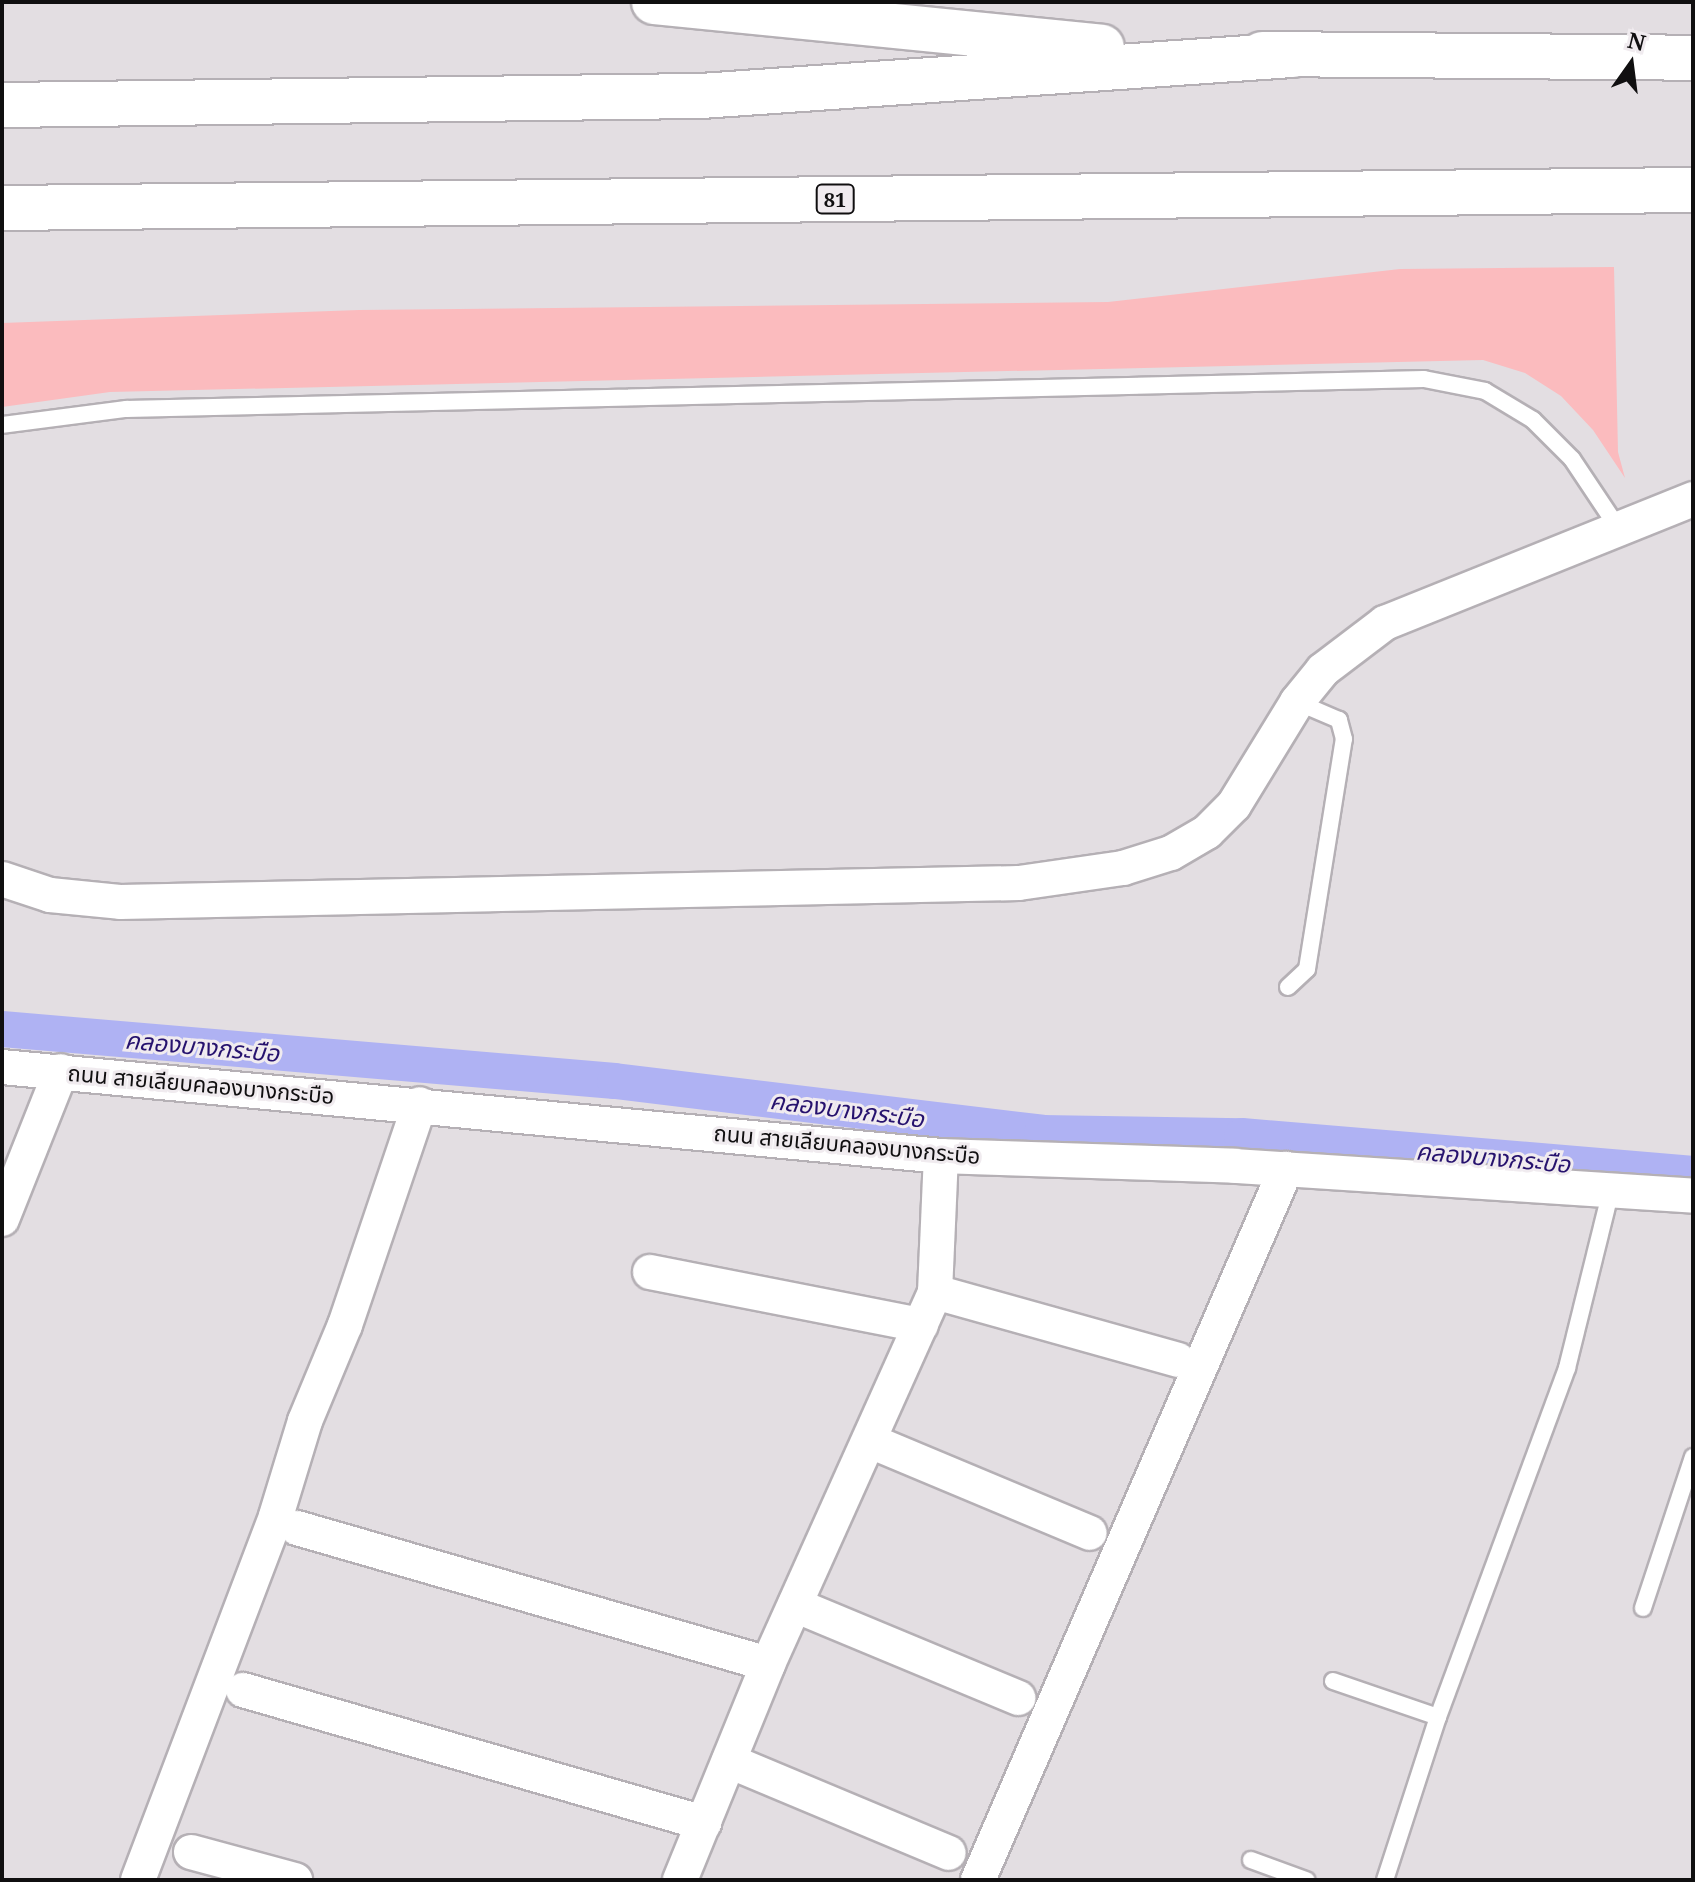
<!DOCTYPE html>
<meta charset="utf-8">
<style>
body{margin:0}
#map{position:relative;width:1695px;height:1882px;overflow:hidden;background:#e3dee2;font-family:"Noto Serif","Noto Sans Thai",serif}
div>[style]{position:absolute}
.green>*{inset:0;background:#fbbbbe}
.canal>*{height:36px;margin:-18px;padding:0 18px;transform-origin:18px;border-radius:18px;background:#afb2f3}
.roads{filter:drop-shadow(2px 0 #b5b0b5) drop-shadow(-2px 0 #b5b0b5) drop-shadow(0 2px #b5b0b5) drop-shadow(0 -2px #b5b0b5)}
.service>*{height:16px;margin:-8px;padding:0 8px;transform-origin:8px;border-radius:8px;background:#fff}
.minor>*{height:34px;margin:-17px;padding:0 17px;transform-origin:17px;border-radius:17px;background:#fff}
.motorway>*{height:44px;margin:-22px;padding:0 22px;transform-origin:22px;border-radius:22px;background:#fff}
span{translate:-50% -50%;white-space:nowrap;text-align:center;line-height:1.15;-webkit-text-stroke:6px #f0ebef;paint-order:stroke}
.shield-label span{padding:2px 6px;background:#f0ebef;border:2px solid;border-radius:6px;-webkit-text-stroke-width:0}
.shield-label{font-size:20px;color:#100f10;font-weight:700}
.street-label{font-size:22px;color:#100f10}
.water-label{font-size:24px;color:#26126e;font-style:italic}
.frame{position:absolute;inset:0;border:4px solid #100f10;pointer-events:none}
.north{position:absolute;left:1591px;top:24px;width:80px;height:80px;-webkit-text-stroke:6px #f0ebef;paint-order:stroke;rotate:14deg;font-size:22px;font-weight:700;line-height:32px;text-align:center;color:#100f10}
.north::after{content:'';display:block;margin:auto;width:28px;height:36px;background:#100f10;clip-path:polygon(50% 0,100% 100%,50% 72%,0 100%)}
</style>
<div id="map">
<div class="green">
<div style="clip-path:polygon(1614px 267px,1618px 452px,1625px 478px,1593px 430px,1561px 396px,1525px 373px,1483px 360px,110px 392px,2px 407px,2px 323px,359px 310px,1108px 302px,1400px 269px)"></div>
</div>
<div class="canal">
<div style="left:2px;top:1029px;width:615px;rotate:4.85deg"></div>
<div style="left:615px;top:1081px;width:430px;rotate:6.9deg"></div>
<div style="left:1042px;top:1133px;width:200px;rotate:0.9deg"></div>
<div style="left:1242px;top:1136px;width:453px;rotate:4.8deg"></div>
</div>
<div class="roads">
<div class="service">
<div style="left:2px;top:425px;width:125px;rotate:-7.4deg"></div>
<div style="left:126px;top:409px;width:1298px;rotate:-1.32deg"></div>
<div style="left:1424px;top:379px;width:62px;rotate:11.1deg"></div>
<div style="left:1485px;top:391px;width:56px;rotate:31.1deg"></div>
<div style="left:1533px;top:420px;width:55px;rotate:45deg"></div>
<div style="left:1572px;top:459px;width:83px;rotate:56.3deg"></div>
<div style="left:1288px;top:987px;width:26px;rotate:-43deg"></div>
<div style="left:1307px;top:969px;width:233px;rotate:-80.9deg"></div>
<div style="left:1344px;top:739px;width:20px;rotate:-105deg"></div>
<div style="left:1339px;top:720px;width:46px;rotate:-156.8deg"></div>
<div style="left:1643px;top:1608px;width:159px;rotate:-71.7deg"></div>
<div style="left:1333px;top:1681px;width:111px;rotate:18.9deg"></div>
<div style="left:1251px;top:1860px;width:59px;rotate:20deg"></div>
<div style="left:1385px;top:1880px;width:171px;rotate:-72deg"></div>
<div style="left:1438px;top:1717px;width:372px;rotate:-69.7deg"></div>
<div style="left:1567px;top:1368px;width:183px;rotate:-76.1deg"></div>
</div>
<div class="minor">
<div style="left:2px;top:879px;width:51px;rotate:18.4deg"></div>
<div style="left:50px;top:895px;width:70px;rotate:5.7deg"></div>
<div style="left:120px;top:902px;width:899px;rotate:-1.21deg"></div>
<div style="left:1019px;top:883px;width:105px;rotate:-8.2deg"></div>
<div style="left:1123px;top:868px;width:50px;rotate:-17.4deg"></div>
<div style="left:1171px;top:853px;width:42px;rotate:-30.3deg"></div>
<div style="left:1207px;top:832px;width:38px;rotate:-45deg"></div>
<div style="left:1234px;top:805px;width:121px;rotate:-58.5deg"></div>
<div style="left:1297px;top:702px;width:41px;rotate:-50.9deg"></div>
<div style="left:1323px;top:670px;width:78px;rotate:-37.2deg"></div>
<div style="left:1385px;top:623px;width:332px;rotate:-21.9deg"></div>
<div style="left:2px;top:1067px;width:943px;rotate:5.41deg"></div>
<div style="left:941px;top:1156px;width:294px;rotate:1.9deg"></div>
<div style="left:1235px;top:1166px;width:459px;rotate:3.7deg"></div>
<div style="left:2px;top:1219px;width:159px;rotate:-68.3deg"></div>
<div style="left:650px;top:1272px;width:276px;rotate:11.1deg"></div>
<div style="left:935px;top:1292px;width:252px;rotate:15.6deg"></div>
<div style="left:870px;top:1441px;width:238px;rotate:22.7deg"></div>
<div style="left:297px;top:1528px;width:490px;rotate:16.1deg"></div>
<div style="left:795px;top:1605px;width:242px;rotate:22.6deg"></div>
<div style="left:243px;top:1690px;width:480px;rotate:16.1deg"></div>
<div style="left:729px;top:1761px;width:238px;rotate:22.7deg"></div>
<div style="left:191px;top:1852px;width:108px;rotate:15.1deg"></div>
<div style="left:138px;top:1880px;width:389px;rotate:-69.2deg"></div>
<div style="left:276px;top:1516px;width:99px;rotate:-73deg"></div>
<div style="left:305px;top:1421px;width:104px;rotate:-67.4deg"></div>
<div style="left:345px;top:1325px;width:233px;rotate:-71.3deg"></div>
<div style="left:680px;top:1880px;width:233px;rotate:-67.8deg"></div>
<div style="left:768px;top:1664px;width:408px;rotate:-65.8deg"></div>
<div style="left:935px;top:1292px;width:136px;rotate:-87.5deg"></div>
<div style="left:978px;top:1880px;width:775px;rotate:-66.58deg"></div>
</div>
<div class="motorway">
<div style="left:654px;top:2px;width:450px;rotate:5.7deg"></div>
<div style="left:1262px;top:54px;width:431px;rotate:0.5deg"></div>
<div style="left:2px;top:105px;width:699px;rotate:-0.74deg"></div>
<div style="left:701px;top:96px;width:592px;rotate:-3.97deg"></div>
<div style="left:2px;top:208px;width:1691px;rotate:-0.61deg"></div>
</div>
</div>
<div class="shield-label">
<span style="left:835px;top:199px">81</span>
</div>
<div class="street-label">
<span style="left:201px;top:1084px;rotate:5deg">ถนน สายเลียบคลองบางกระบือ</span>
<span style="left:847px;top:1144px;rotate:5deg">ถนน สายเลียบคลองบางกระบือ</span>
</div>
<div class="water-label">
<span style="left:202px;top:1046px;rotate:5deg">คลองบางกระบือ</span>
<span style="left:847px;top:1109px;rotate:7deg">คลองบางกระบือ</span>
<span style="left:1493px;top:1157px;rotate:5deg">คลองบางกระบือ</span>
</div>
<div class="frame"></div>
<div class="north">N</div>
</div>
